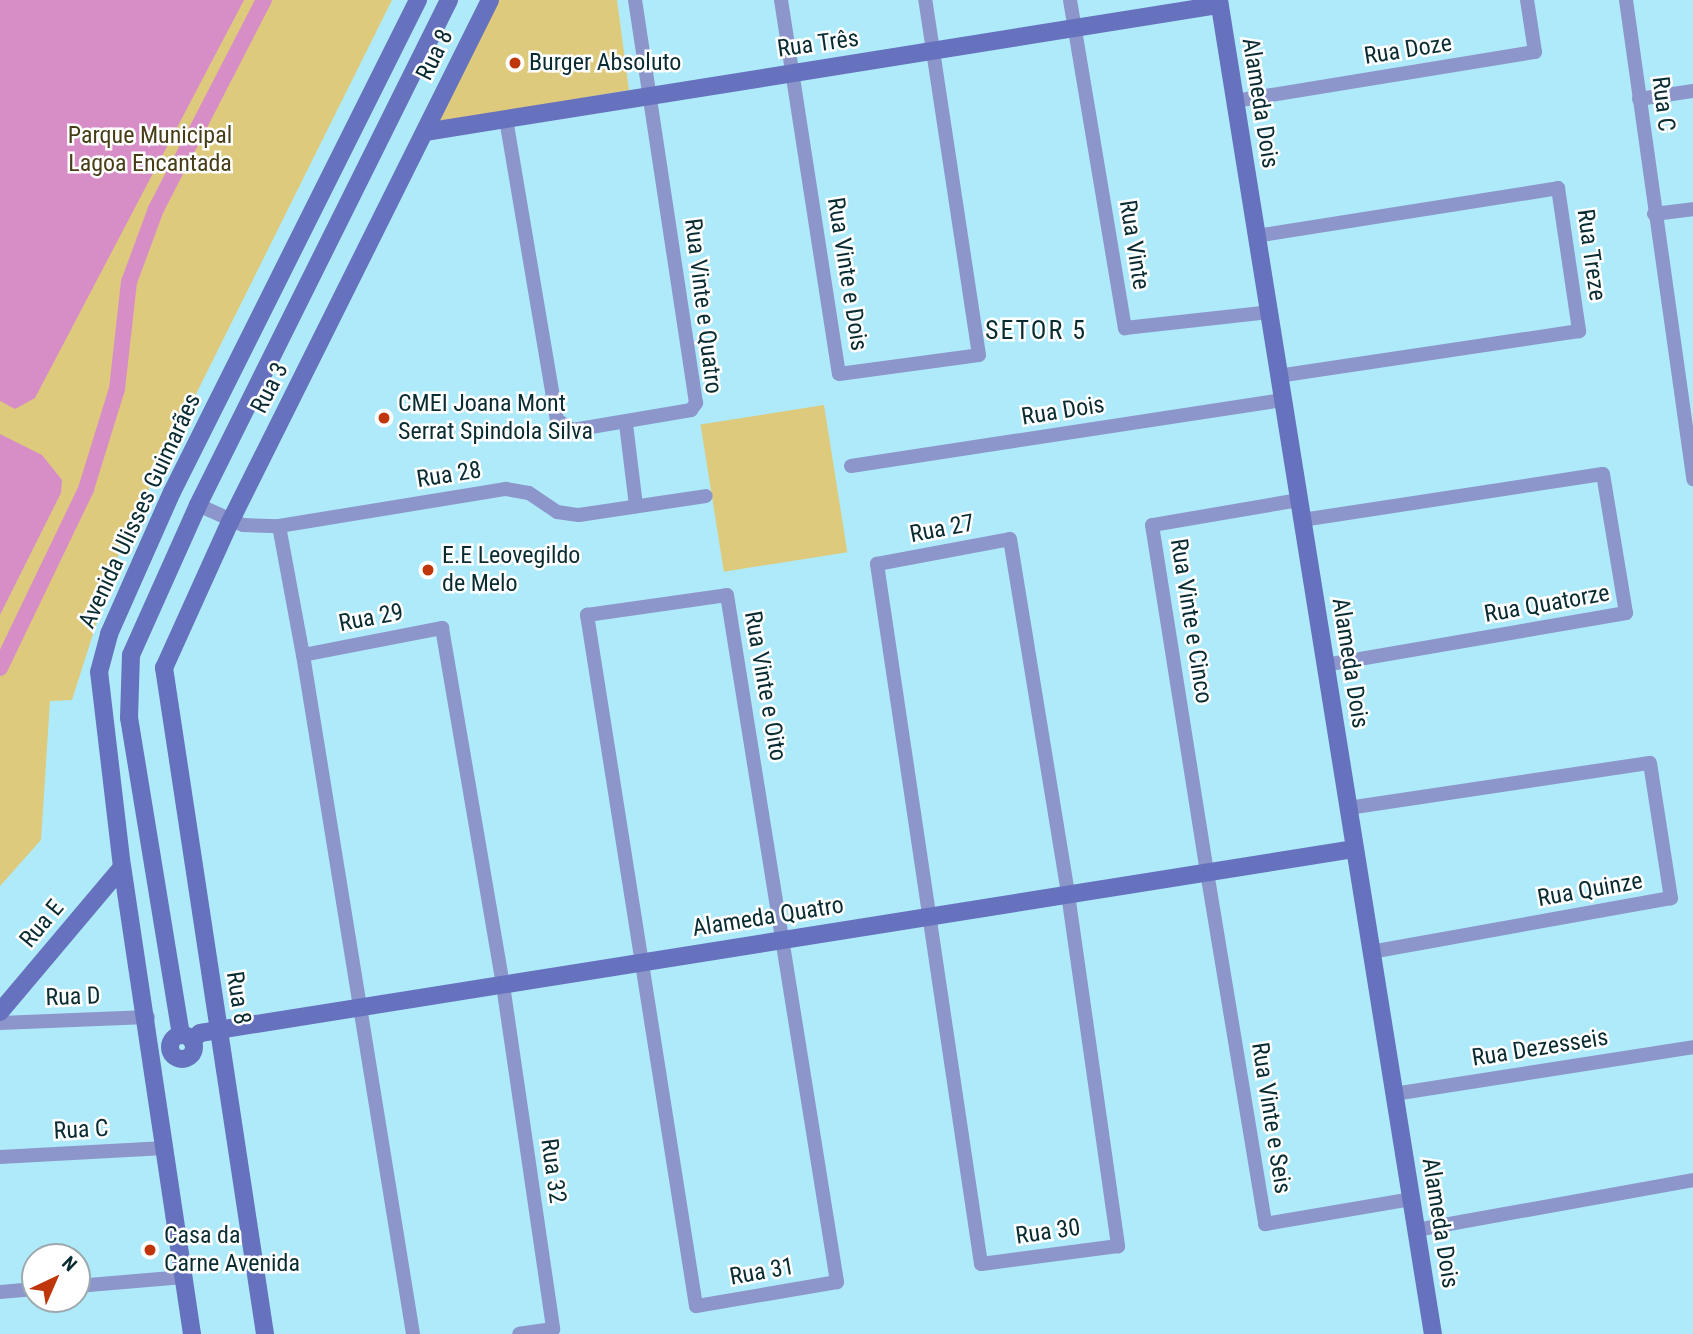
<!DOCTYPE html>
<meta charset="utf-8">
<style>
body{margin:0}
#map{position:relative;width:1693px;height:1334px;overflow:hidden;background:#aeeafa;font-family:"Roboto Condensed",sans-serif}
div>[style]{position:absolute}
.green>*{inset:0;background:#deca7c;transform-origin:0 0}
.water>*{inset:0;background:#d78ec6}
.canal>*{height:16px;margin:-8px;padding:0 8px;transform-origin:8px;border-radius:8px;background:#d78ec6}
.street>*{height:14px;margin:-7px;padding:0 7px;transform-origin:7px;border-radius:7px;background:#8c96cb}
.secondary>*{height:18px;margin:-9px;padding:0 9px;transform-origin:9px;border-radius:9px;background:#6672be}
.secondary>.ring{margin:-9px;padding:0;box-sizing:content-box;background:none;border:18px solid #6672be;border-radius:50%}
.dots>*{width:19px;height:19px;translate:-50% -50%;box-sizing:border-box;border:4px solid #fff;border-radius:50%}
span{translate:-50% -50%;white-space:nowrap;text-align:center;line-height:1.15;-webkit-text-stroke:5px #fff;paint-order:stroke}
.street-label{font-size:24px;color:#092b32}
.poi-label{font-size:24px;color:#092b32}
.left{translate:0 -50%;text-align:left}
.park-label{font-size:24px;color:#473d17}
.neighbourhood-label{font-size:26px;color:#092b32;letter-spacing:2px}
.north{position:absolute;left:21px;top:1243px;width:70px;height:70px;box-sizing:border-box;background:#fff;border:2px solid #9daaad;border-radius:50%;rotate:44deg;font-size:19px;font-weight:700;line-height:28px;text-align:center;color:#092b32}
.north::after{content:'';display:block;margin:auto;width:24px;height:32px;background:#bf360b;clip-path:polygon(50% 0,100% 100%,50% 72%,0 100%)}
</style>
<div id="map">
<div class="green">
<div style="clip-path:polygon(0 0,392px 0,122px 543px,72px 700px,50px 701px,41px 840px,0 886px)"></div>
<div style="clip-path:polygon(493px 0,617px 0,629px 90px,439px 123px,435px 112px)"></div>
<div style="left:824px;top:405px;width:149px;height:125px;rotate:81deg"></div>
</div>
<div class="water">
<div style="clip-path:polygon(0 0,244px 0,35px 398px,15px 409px,0 401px)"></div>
<div style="clip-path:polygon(0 434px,42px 455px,62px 480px,61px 493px,0 615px)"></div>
</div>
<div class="canal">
<div style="left:0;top:668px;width:199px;rotate:-64.3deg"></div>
<div style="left:86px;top:489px;width:105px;rotate:-72.8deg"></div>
<div style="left:117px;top:389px;width:108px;rotate:-83.6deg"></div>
<div style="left:129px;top:282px;width:78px;rotate:-69.7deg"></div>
<div style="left:156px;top:209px;width:235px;rotate:-62.7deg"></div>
</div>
<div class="street">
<div style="left:781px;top:0;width:378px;rotate:81.2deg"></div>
<div style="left:839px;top:374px;width:141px;rotate:-7.7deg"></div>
<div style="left:979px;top:355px;width:359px;rotate:-98.6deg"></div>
<div style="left:1070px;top:0;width:333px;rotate:80.5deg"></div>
<div style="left:1125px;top:328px;width:145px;rotate:-6.3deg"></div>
<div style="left:1626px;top:0;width:484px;rotate:82deg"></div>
<div style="left:1639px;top:99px;width:55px;rotate:-8.4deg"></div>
<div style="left:1235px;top:101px;width:304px;rotate:-9.3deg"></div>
<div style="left:1535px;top:52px;width:53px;rotate:-98.7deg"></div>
<div style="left:506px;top:119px;width:305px;rotate:80.4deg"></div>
<div style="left:557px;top:420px;width:19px;rotate:32deg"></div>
<div style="left:573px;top:430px;width:120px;rotate:-9.6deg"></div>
<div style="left:691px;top:410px;width:9px;rotate:-54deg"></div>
<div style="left:696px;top:403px;width:408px;rotate:-98.6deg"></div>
<div style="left:1654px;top:214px;width:39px;rotate:-7deg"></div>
<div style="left:1256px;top:236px;width:306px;rotate:-9deg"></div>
<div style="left:1558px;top:188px;width:145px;rotate:81.6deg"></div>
<div style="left:1579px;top:331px;width:303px;rotate:171.5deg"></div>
<div style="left:626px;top:424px;width:83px;rotate:83deg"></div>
<div style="left:851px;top:466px;width:437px;rotate:-8.7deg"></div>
<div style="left:1299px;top:500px;width:149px;rotate:170.3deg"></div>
<div style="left:1152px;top:525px;width:351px;rotate:81deg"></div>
<div style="left:1207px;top:872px;width:357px;rotate:80.6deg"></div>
<div style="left:1265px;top:1224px;width:148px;rotate:-9.7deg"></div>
<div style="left:198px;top:505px;width:49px;rotate:24deg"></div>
<div style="left:243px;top:525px;width:36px;rotate:2deg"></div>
<div style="left:279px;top:526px;width:230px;rotate:-9.3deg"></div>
<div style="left:506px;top:489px;width:23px;rotate:10deg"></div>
<div style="left:529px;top:493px;width:34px;rotate:34deg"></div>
<div style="left:557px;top:512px;width:22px;rotate:8deg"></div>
<div style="left:579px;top:515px;width:128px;rotate:-8.5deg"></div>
<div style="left:1302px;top:520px;width:304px;rotate:-8.7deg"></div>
<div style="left:1603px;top:474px;width:141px;rotate:80.6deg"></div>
<div style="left:1626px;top:613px;width:305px;rotate:170.2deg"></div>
<div style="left:279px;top:526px;width:131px;rotate:79.5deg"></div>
<div style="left:1010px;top:539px;width:360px;rotate:80.7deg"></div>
<div style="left:1068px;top:894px;width:356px;rotate:81.9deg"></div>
<div style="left:1118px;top:1246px;width:138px;rotate:172.5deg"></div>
<div style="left:981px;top:1264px;width:708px;rotate:-98.45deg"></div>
<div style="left:877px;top:564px;width:135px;rotate:-10.6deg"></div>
<div style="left:727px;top:595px;width:696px;rotate:80.9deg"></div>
<div style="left:837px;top:1282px;width:143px;rotate:170.3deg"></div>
<div style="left:696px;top:1306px;width:700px;rotate:-98.96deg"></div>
<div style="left:587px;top:615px;width:141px;rotate:-8.1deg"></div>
<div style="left:1348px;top:808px;width:305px;rotate:-8.5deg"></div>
<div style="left:1650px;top:763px;width:137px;rotate:81.2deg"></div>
<div style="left:1671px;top:898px;width:305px;rotate:169.8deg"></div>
<div style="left:0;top:1023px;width:148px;rotate:-2.3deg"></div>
<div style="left:1394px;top:1094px;width:303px;rotate:-8.9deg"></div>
<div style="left:0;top:1157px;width:165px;rotate:-3.1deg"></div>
<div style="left:1416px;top:1230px;width:281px;rotate:-10.2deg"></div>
<div style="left:77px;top:1286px;width:107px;rotate:-4.8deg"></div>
<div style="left:0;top:1292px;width:35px;rotate:-5deg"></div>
<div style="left:413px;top:1334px;width:688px;rotate:-99.2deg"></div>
<div style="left:303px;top:655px;width:142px;rotate:-11deg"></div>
<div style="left:442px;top:628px;width:362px;rotate:80.3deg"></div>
<div style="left:503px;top:985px;width:348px;rotate:81.7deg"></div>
<div style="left:553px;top:1329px;width:34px;rotate:172deg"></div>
</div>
<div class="secondary">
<div style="left:1219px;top:0;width:1351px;rotate:80.89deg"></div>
<div style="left:425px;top:132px;width:804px;rotate:-9.09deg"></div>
<div style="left:0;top:1012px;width:189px;rotate:-49.9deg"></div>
<div class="ring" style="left:170px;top:1035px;width:6px;height:6px"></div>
<div style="left:181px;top:1035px;width:321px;rotate:-99.3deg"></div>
<div style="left:129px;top:718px;width:63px;rotate:-88.2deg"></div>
<div style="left:131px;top:655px;width:164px;rotate:-65.9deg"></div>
<div style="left:198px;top:505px;width:564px;rotate:-63.57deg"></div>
<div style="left:192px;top:1041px;width:11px;rotate:-45deg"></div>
<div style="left:200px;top:1033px;width:18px;rotate:-9deg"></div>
<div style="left:218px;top:1030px;width:1151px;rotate:-9.05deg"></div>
<div style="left:192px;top:1334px;width:472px;rotate:-98.5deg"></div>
<div style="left:122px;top:867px;width:196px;rotate:-96.7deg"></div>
<div style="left:99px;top:672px;width:39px;rotate:-75deg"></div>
<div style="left:109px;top:634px;width:155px;rotate:-66.1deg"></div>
<div style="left:172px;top:492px;width:550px;rotate:-63.43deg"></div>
<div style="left:265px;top:1334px;width:674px;rotate:-98.62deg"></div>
<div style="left:164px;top:668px;width:160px;rotate:-65.7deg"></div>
<div style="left:230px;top:522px;width:583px;rotate:-63.52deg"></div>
</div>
<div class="dots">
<div style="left:515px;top:63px;background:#bf360b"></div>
<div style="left:384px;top:418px;background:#bf360b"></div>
<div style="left:428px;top:570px;background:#bf360b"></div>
<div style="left:150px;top:1250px;background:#bf360b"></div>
</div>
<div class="street-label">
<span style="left:818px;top:44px;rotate:-8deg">Rua Três</span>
<span style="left:1408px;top:50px;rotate:-9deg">Rua Doze</span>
<span style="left:435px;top:55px;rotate:-64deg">Rua 8</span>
<span style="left:1260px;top:103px;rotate:81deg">Alameda Dois</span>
<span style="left:1663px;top:104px;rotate:83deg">Rua C</span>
<span style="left:1134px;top:245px;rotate:81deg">Rua Vinte</span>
<span style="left:1591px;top:255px;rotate:82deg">Rua Treze</span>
<span style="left:847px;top:274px;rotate:81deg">Rua Vinte e Dois</span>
<span style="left:703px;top:306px;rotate:83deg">Rua Vinte e Quatro</span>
<span style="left:270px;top:388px;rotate:-63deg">Rua 3</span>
<span style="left:1063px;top:411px;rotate:-9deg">Rua Dois</span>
<span style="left:449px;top:475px;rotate:-9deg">Rua 28</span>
<span style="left:140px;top:511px;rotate:-65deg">Avenida Ulisses Guimarães</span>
<span style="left:942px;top:529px;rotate:-11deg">Rua 27</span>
<span style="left:1547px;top:604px;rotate:-10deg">Rua Quatorze</span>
<span style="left:371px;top:618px;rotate:-11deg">Rua 29</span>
<span style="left:1191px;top:621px;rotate:81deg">Rua Vinte e Cinco</span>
<span style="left:1350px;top:663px;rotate:81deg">Alameda Dois</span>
<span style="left:765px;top:686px;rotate:80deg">Rua Vinte e Oito</span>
<span style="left:1590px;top:890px;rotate:-10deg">Rua Quinze</span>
<span style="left:768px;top:917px;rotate:-9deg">Alameda Quatro</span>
<span style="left:42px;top:924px;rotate:-50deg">Rua E</span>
<span style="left:73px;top:997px;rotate:-2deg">Rua D</span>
<span style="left:238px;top:998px;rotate:81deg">Rua 8</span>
<span style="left:1540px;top:1048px;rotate:-9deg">Rua Dezesseis</span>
<span style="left:1271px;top:1118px;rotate:81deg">Rua Vinte e Seis</span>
<span style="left:81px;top:1130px;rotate:-3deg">Rua C</span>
<span style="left:553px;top:1171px;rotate:82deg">Rua 32</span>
<span style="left:1440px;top:1223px;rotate:81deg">Alameda Dois</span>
<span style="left:1048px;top:1232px;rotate:-8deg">Rua 30</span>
<span style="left:762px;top:1272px;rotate:-10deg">Rua 31</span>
</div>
<div class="poi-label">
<span class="left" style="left:529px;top:63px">Burger Absoluto</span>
<span class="left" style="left:398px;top:418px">CMEI Joana Mont<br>Serrat Spindola Silva</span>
<span class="left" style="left:442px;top:570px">E.E Leovegildo<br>de Melo</span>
<span class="left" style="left:164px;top:1250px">Casa da<br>Carne Avenida</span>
</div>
<div class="park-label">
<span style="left:150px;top:150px">Parque Municipal<br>Lagoa Encantada</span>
</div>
<div class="neighbourhood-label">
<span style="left:1036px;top:331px">SETOR 5</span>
</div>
<div class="north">N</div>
</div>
